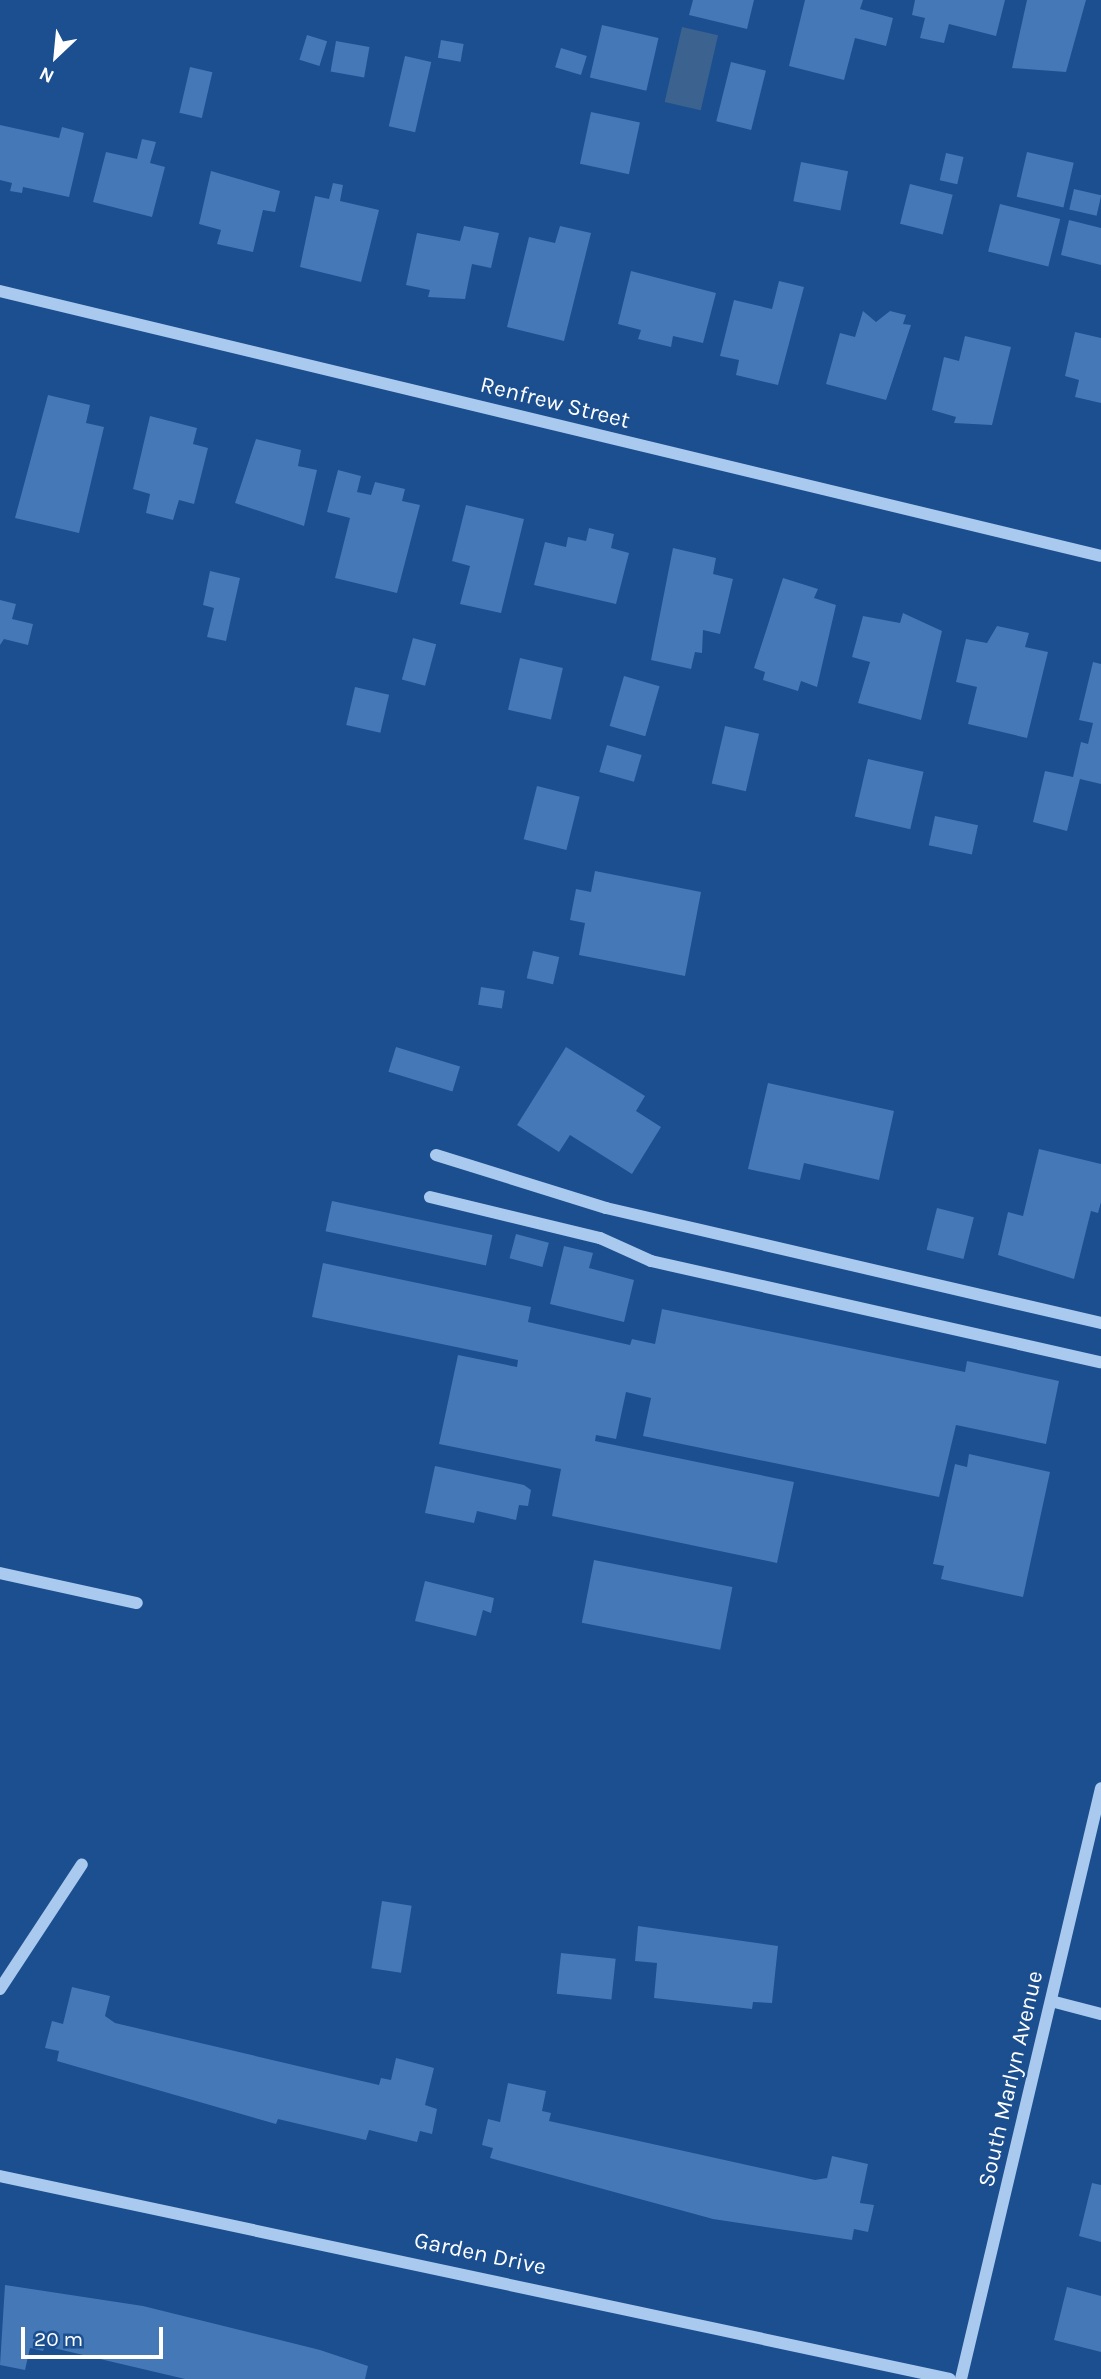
<!DOCTYPE html>
<style>
body{margin:0}
#map{position:relative;width:1101px;height:2379px;overflow:hidden;background:#1b4f8f;font-family:Karla,sans-serif}
div>[style]{position:absolute}
.water>*{inset:0;background:#3c6290;transform-origin:0 0}
.building>*{inset:0;background:#4478b7;transform-origin:0 0}
.minor>*{height:12px;margin:-6px;padding:0 6px;transform-origin:6px;border-radius:6px;background:#a9c9ee}
span{translate:-50% -50%;white-space:nowrap;text-align:center;line-height:1.15;-webkit-text-stroke:5px #1b4f8f;paint-order:stroke}
.street-label{font-size:23px;color:#fff}
.north{position:absolute;left:21px;top:21px;width:70px;height:70px;-webkit-text-stroke:5px #1b4f8f;paint-order:stroke;rotate:206deg;font-size:19px;font-weight:700;line-height:28px;text-align:center;color:#fff}
.north::after{content:'';display:block;margin:auto;width:24px;height:32px;background:#fff;clip-path:polygon(50% 0,100% 100%,50% 72%,0 100%)}
.scale{position:absolute;left:21px;top:2327px;width:142px;height:32px;box-sizing:border-box;border:4px solid #fff;border-top:0;padding-left:9px;font-size:21px;line-height:24px;white-space:nowrap;color:#fff;-webkit-text-stroke:5px #1b4f8f;paint-order:stroke}
</style>
<div id="map">
<div class="water">
<div style="left:682px;top:27px;width:37px;height:77px;rotate:13deg"></div>
</div>
<div class="building">
<div style="clip-path:polygon(693px 0,754px 0,747px 29px,689px 15px)"></div>
<div style="clip-path:polygon(805px 0,863px 0,860px 9px,893px 18px,886px 46px,855px 38px,844px 80px,789px 66px)"></div>
<div style="clip-path:polygon(915px 0,1005px 0,996px 36px,949px 24px,944px 43px,920px 38px,925px 18px,912px 15px)"></div>
<div style="clip-path:polygon(1027px 0,1086px 0,1066px 72px,1012px 68px)"></div>
<div style="left:602px;top:25px;width:58px;height:54px;rotate:13deg"></div>
<div style="left:307px;top:35px;width:21px;height:26px;rotate:17deg"></div>
<div style="left:441px;top:40px;width:23px;height:18px;rotate:10deg"></div>
<div style="left:336px;top:41px;width:34px;height:31px;rotate:10deg"></div>
<div style="left:561px;top:48px;width:27px;height:20px;rotate:17deg"></div>
<div style="left:405px;top:56px;width:27px;height:72px;rotate:13deg"></div>
<div style="left:731px;top:62px;width:36px;height:61px;rotate:14deg"></div>
<div style="left:190px;top:67px;width:23px;height:47px;rotate:13deg"></div>
<div style="left:591px;top:112px;width:50px;height:53px;rotate:12deg"></div>
<div style="clip-path:polygon(0 125px,59px 138px,62px 127px,84px 133px,69px 197px,23px 187px,22px 193px,10px 191px,12px 183px,0 180px)"></div>
<div style="clip-path:polygon(142px 139px,156px 142px,150px 163px,165px 167px,152px 217px,93px 202px,106px 152px,137px 159px)"></div>
<div style="left:1027px;top:152px;width:48px;height:46px;rotate:13deg"></div>
<div style="left:946px;top:153px;width:18px;height:28px;rotate:13deg"></div>
<div style="left:801px;top:162px;width:48px;height:40px;rotate:11deg"></div>
<div style="clip-path:polygon(211px 171px,280px 191px,275px 212px,263px 210px,253px 252px,217px 244px,221px 230px,199px 224px)"></div>
<div style="clip-path:polygon(333px 183px,343px 185px,340px 201px,379px 210px,361px 282px,300px 267px,315px 196px,329px 199px)"></div>
<div style="left:910px;top:184px;width:44px;height:41px;rotate:14deg"></div>
<div style="left:1074px;top:189px;width:28px;height:21px;rotate:13deg"></div>
<div style="left:1000px;top:204px;width:62px;height:49px;rotate:14deg"></div>
<div style="clip-path:polygon(1069px 220px,1101px 228px,1101px 265px,1061px 255px)"></div>
<div style="clip-path:polygon(464px 226px,499px 233px,491px 268px,472px 264px,465px 299px,428px 297px,430px 290px,406px 285px,417px 233px,460px 241px)"></div>
<div style="clip-path:polygon(560px 226px,591px 233px,564px 341px,507px 327px,529px 237px,555px 243px)"></div>
<div style="clip-path:polygon(631px 271px,716px 293px,703px 343px,673px 336px,671px 347px,638px 339px,641px 330px,618px 324px)"></div>
<div style="clip-path:polygon(779px 281px,804px 287px,778px 385px,736px 375px,739px 360px,720px 356px,734px 300px,772px 309px)"></div>
<div style="clip-path:polygon(863px 311px,876px 322px,890px 311px,906px 315px,903px 324px,911px 325px,886px 400px,826px 384px,840px 333px,855px 337px)"></div>
<div style="clip-path:polygon(1075px 332px,1101px 338px,1101px 403px,1075px 397px,1079px 380px,1065px 376px)"></div>
<div style="clip-path:polygon(965px 336px,1011px 347px,992px 425px,954px 423px,956px 417px,932px 410px,944px 357px,959px 361px)"></div>
<div style="clip-path:polygon(48px 395px,90px 405px,86px 423px,104px 427px,79px 533px,15px 518px)"></div>
<div style="clip-path:polygon(150px 416px,197px 428px,193px 444px,208px 448px,194px 504px,179px 500px,173px 520px,146px 513px,150px 494px,133px 489px)"></div>
<div style="clip-path:polygon(256px 439px,301px 450px,298px 466px,317px 470px,304px 526px,235px 503px)"></div>
<div style="clip-path:polygon(338px 470px,361px 476px,357px 492px,371px 495px,375px 482px,405px 489px,402px 501px,420px 505px,397px 593px,335px 578px,350px 518px,327px 512px)"></div>
<div style="clip-path:polygon(466px 505px,524px 519px,501px 613px,460px 604px,470px 566px,452px 561px)"></div>
<div style="clip-path:polygon(589px 528px,614px 534px,611px 548px,629px 553px,616px 604px,534px 585px,545px 542px,566px 547px,568px 537px,586px 541px)"></div>
<div style="clip-path:polygon(673px 548px,716px 558px,713px 574px,733px 579px,720px 634px,703px 630px,702px 653px,695px 652px,691px 669px,651px 660px)"></div>
<div style="clip-path:polygon(210px 571px,240px 578px,226px 641px,207px 637px,214px 608px,203px 605px)"></div>
<div style="clip-path:polygon(783px 578px,818px 589px,814px 598px,836px 605px,817px 687px,801px 681px,798px 691px,763px 680px,765px 672px,754px 668px)"></div>
<div style="clip-path:polygon(0 600px,16px 604px,12px 619px,33px 624px,28px 645px,4px 639px,0 645px)"></div>
<div style="clip-path:polygon(903px 613px,942px 631px,921px 720px,858px 703px,870px 662px,852px 657px,863px 616px,900px 623px)"></div>
<div style="clip-path:polygon(997px 626px,1029px 633px,1025px 647px,1048px 652px,1027px 738px,968px 724px,977px 687px,956px 682px,966px 639px,987px 643px)"></div>
<div style="left:413px;top:638px;width:24px;height:43px;rotate:15deg"></div>
<div style="left:520px;top:658px;width:44px;height:53px;rotate:13deg"></div>
<div style="clip-path:polygon(1093px 662px,1101px 664px,1101px 784px,1080px 779px,1067px 831px,1033px 822px,1045px 771px,1073px 777px,1081px 742px,1088px 744px,1093px 723px,1079px 720px)"></div>
<div style="left:624px;top:676px;width:37px;height:52px;rotate:16deg"></div>
<div style="left:355px;top:687px;width:35px;height:39px;rotate:13deg"></div>
<div style="left:725px;top:726px;width:35px;height:59px;rotate:13deg"></div>
<div style="left:607px;top:745px;width:36px;height:28px;rotate:16deg"></div>
<div style="left:868px;top:759px;width:57px;height:59px;rotate:13deg"></div>
<div style="left:537px;top:786px;width:44px;height:55px;rotate:14deg"></div>
<div style="left:935px;top:816px;width:44px;height:30px;rotate:12deg"></div>
<div style="clip-path:polygon(595px 871px,701px 892px,685px 976px,579px 955px,585px 923px,570px 920px,576px 889px,591px 892px)"></div>
<div style="left:533px;top:951px;width:27px;height:28px;rotate:13deg"></div>
<div style="left:481px;top:987px;width:24px;height:18px;rotate:9deg"></div>
<div style="left:396px;top:1047px;width:67px;height:26px;rotate:17deg"></div>
<div style="clip-path:polygon(566px 1047px,645px 1096px,636px 1111px,661px 1127px,632px 1174px,570px 1135px,559px 1152px,517px 1125px)"></div>
<div style="clip-path:polygon(768px 1083px,894px 1111px,879px 1180px,804px 1163px,800px 1180px,748px 1169px)"></div>
<div style="clip-path:polygon(1039px 1149px,1101px 1164px,1101px 1202px,1098px 1213px,1091px 1211px,1074px 1279px,998px 1255px,1008px 1212px,1023px 1216px)"></div>
<div style="left:332px;top:1201px;width:164px;height:31px;rotate:12deg"></div>
<div style="left:937px;top:1208px;width:38px;height:43px;rotate:14deg"></div>
<div style="left:516px;top:1234px;width:34px;height:25px;rotate:15deg"></div>
<div style="clip-path:polygon(564px 1246px,593px 1253px,589px 1268px,634px 1280px,624px 1322px,550px 1304px)"></div>
<div style="clip-path:polygon(323px 1263px,531px 1307px,528px 1322px,630px 1345px,632px 1339px,655px 1344px,662px 1309px,965px 1372px,967px 1361px,1059px 1381px,1046px 1444px,956px 1425px,939px 1497px,643px 1436px,651px 1398px,626px 1392px,616px 1439px,596px 1435px,595px 1441px,794px 1482px,777px 1563px,552px 1516px,561px 1469px,439px 1444px,458px 1355px,517px 1367px,518px 1360px,312px 1317px)"></div>
<div style="clip-path:polygon(969px 1454px,1050px 1472px,1023px 1597px,941px 1579px,944px 1566px,933px 1564px,955px 1464px,967px 1467px)"></div>
<div style="clip-path:polygon(435px 1466px,524px 1485px,531px 1490px,528px 1506px,519px 1505px,516px 1520px,477px 1511px,474px 1523px,425px 1513px)"></div>
<div style="left:594px;top:1560px;width:141px;height:64px;rotate:11deg"></div>
<div style="clip-path:polygon(425px 1581px,494px 1598px,491px 1613px,483px 1610px,476px 1636px,415px 1621px)"></div>
<div style="left:382px;top:1901px;width:30px;height:68px;rotate:9deg"></div>
<div style="clip-path:polygon(638px 1926px,778px 1946px,772px 2003px,753px 2002px,752px 2009px,654px 1998px,657px 1963px,635px 1961px)"></div>
<div style="left:561px;top:1953px;width:55px;height:41px;rotate:6deg"></div>
<div style="clip-path:polygon(72px 1987px,110px 1996px,105px 2016px,115px 2023px,379px 2085px,381px 2078px,391px 2080px,396px 2058px,434px 2068px,425px 2105px,437px 2109px,432px 2134px,420px 2131px,417px 2142px,369px 2130px,366px 2140px,278px 2119px,276px 2124px,57px 2061px,59px 2051px,45px 2048px,52px 2021px,63px 2024px)"></div>
<div style="clip-path:polygon(508px 2083px,546px 2091px,542px 2111px,551px 2113px,549px 2121px,815px 2180px,827px 2178px,832px 2156px,868px 2164px,860px 2203px,874px 2205px,868px 2232px,854px 2229px,852px 2240px,713px 2219px,490px 2158px,493px 2148px,482px 2145px,488px 2119px,500px 2122px)"></div>
<div style="clip-path:polygon(1092px 2183px,1101px 2185px,1101px 2242px,1079px 2236px)"></div>
<div style="clip-path:polygon(5px 2285px,143px 2306px,320px 2350px,368px 2366px,365px 2379px,185px 2379px,45px 2346px,43px 2351px,30px 2348px,25px 2370px,0 2365px)"></div>
<div style="clip-path:polygon(1067px 2287px,1101px 2296px,1101px 2352px,1054px 2340px)"></div>
</div>
<div class="minor">
<div style="left:0;top:291px;width:1132px;rotate:13.53deg"></div>
<div style="left:436px;top:1155px;width:178px;rotate:17.3deg"></div>
<div style="left:606px;top:1208px;width:508px;rotate:13.08deg"></div>
<div style="left:430px;top:1197px;width:175px;rotate:13.6deg"></div>
<div style="left:600px;top:1238px;width:56px;rotate:24.3deg"></div>
<div style="left:651px;top:1261px;width:461px;rotate:12.7deg"></div>
<div style="left:0;top:1573px;width:140px;rotate:12.4deg"></div>
<div style="left:0;top:1989px;width:149px;rotate:-56.7deg"></div>
<div style="left:1051px;top:2001px;width:52px;rotate:14.6deg"></div>
<div style="left:0;top:2176px;width:971px;rotate:12.06deg"></div>
<div style="left:961px;top:2379px;width:607px;rotate:-76.67deg"></div>
</div>
<div class="street-label">
<span style="left:555px;top:403px;rotate:14deg">Renfrew Street</span>
<span style="left:1011px;top:2079px;rotate:-77deg">South Marlyn Avenue</span>
<span style="left:480px;top:2254px;rotate:12deg">Garden Drive</span>
</div>
<div class="north">N</div>
<div class="scale">20 m</div>
</div>
